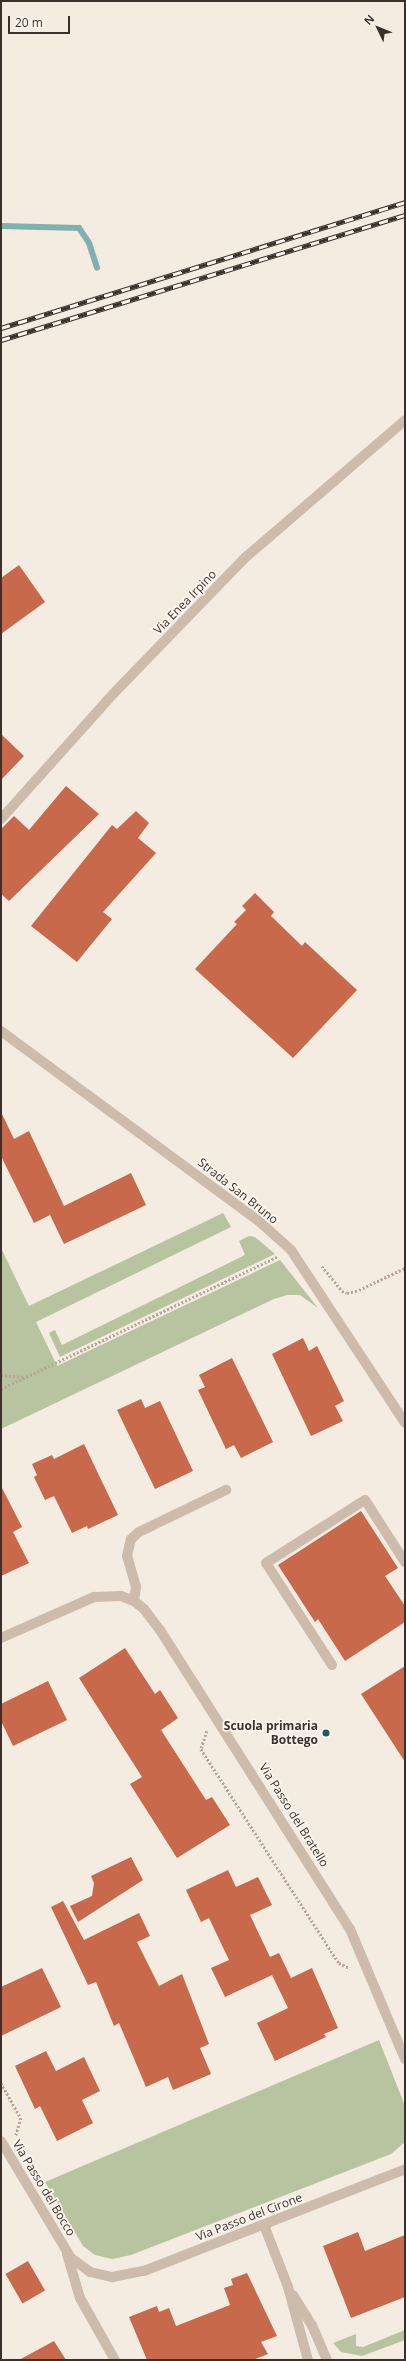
<!DOCTYPE html>
<style>
body{margin:0}
#map{position:relative;width:406px;height:2361px;overflow:hidden;background:#f4ebe1;font-family:"Open Sans",sans-serif}
div>[style]{position:absolute}
.green>*{inset:0;background:#b8c4a0}
.stream>*{height:6px;margin:-3px;padding:0 3px;transform-origin:3px;border-radius:3px;background:#7fb0b2}
.building>*{inset:0;background:#c8694b;transform-origin:0 0}
.path>*{height:2.5px;margin-top:-1.25px;transform-origin:0;background:repeating-linear-gradient(90deg,#b9a596 0 2px,transparent 0 4px)}
.minor>*{height:10px;margin:-5px;padding:0 5px;transform-origin:5px;border-radius:5px;background:#cdbbac}
.rail>*{height:4.5px;margin-top:-2.25px;transform-origin:0;background:repeating-linear-gradient(90deg,#fbf5ee 0 9px,#3b302b 0 18px);box-sizing:border-box;border-block:1px solid #3b302b}
.dots>*{width:11px;height:11px;translate:-50% -50%;box-sizing:border-box;border:2px solid #fbf5ee;border-radius:50%}
span{translate:-50% -50%;white-space:nowrap;text-align:center;line-height:1.15;-webkit-text-stroke:3.5px #fbf5ee;paint-order:stroke}
.street-label{font-size:12px;color:#3b302b}
.poi-label{font-size:12px;color:#3b302b;font-weight:700}
.right{translate:-100% -50%;text-align:right}
.frame{position:absolute;inset:0;border:2px solid #3b302b;pointer-events:none}
.north{position:absolute;left:358px;top:8px;width:40px;height:40px;-webkit-text-stroke:3px #fbf5ee;paint-order:stroke;rotate:313deg;font-size:11px;font-weight:700;line-height:16px;text-align:center;color:#3b302b}
.north::after{content:'';display:block;margin:auto;width:14px;height:18px;background:#3b302b;clip-path:polygon(50% 0,100% 100%,50% 72%,0 100%)}
.scale{position:absolute;left:8px;top:16px;width:62px;height:18px;box-sizing:border-box;border:2px solid #3b302b;border-top:0;padding-left:5px;font-size:12px;line-height:14px;white-space:nowrap;color:#3b302b;-webkit-text-stroke:3px #fbf5ee;paint-order:stroke}
</style>
<div id="map">
<div class="green">
<div style="clip-path:polygon(223px 1213px,231px 1227px,36px 1322px,57px 1366px,280px 1260px,318px 1308px,300px 1295px,287px 1295px,274px 1299px,1px 1429px,1px 1248px,29px 1306px)"></div>
<div style="clip-path:polygon(249px 1236px,255px 1237px,275px 1254px,60px 1357px,49px 1333px,55px 1330px,62px 1345px,245px 1255px,239px 1241px)"></div>
<div style="clip-path:polygon(379px 2040px,405px 2106px,405px 2142px,391px 2154px,131px 2255px,112px 2259px,95px 2255px,83px 2246px,45px 2182px)"></div>
<div style="clip-path:polygon(405px 2330px,405px 2340px,362px 2356px,341px 2352px,333px 2343px,356px 2334px,356px 2346px,363px 2347px)"></div>
</div>
<div class="stream">
<div style="left:1px;top:226px;width:78px;rotate:1.5deg"></div>
<div style="left:79px;top:228px;width:18px;rotate:56deg"></div>
<div style="left:89px;top:243px;width:26px;rotate:72deg"></div>
</div>
<div class="building">
<div style="clip-path:polygon(19px 565px,45px 602px,1px 634px,1px 578px)"></div>
<div style="clip-path:polygon(1px 734px,24px 756px,1px 780px)"></div>
<div style="clip-path:polygon(66px 786px,99px 814px,9px 901px,1px 894px,1px 829px,14px 816px,29px 830px)"></div>
<div style="clip-path:polygon(136px 811px,149px 823px,138px 838px,156px 853px,103px 912px,112px 919px,77px 962px,31px 926px,112px 825px,117px 829px)"></div>
<div style="clip-path:polygon(255px 893px,274px 912px,271px 916px,302px 946px,305px 942px,357px 990px,293px 1058px,195px 969px,237px 924px,234px 922px,246px 910px,242px 906px)"></div>
<div style="clip-path:polygon(1px 1112px,14px 1139px,29px 1131px,64px 1206px,131px 1173px,146px 1205px,64px 1244px,50px 1215px,34px 1223px,1px 1156px)"></div>
<div style="clip-path:polygon(303px 1338px,309px 1351px,317px 1346px,344px 1401px,335px 1406px,343px 1421px,311px 1436px,272px 1354px)"></div>
<div style="clip-path:polygon(232px 1358px,273px 1442px,241px 1458px,234px 1445px,226px 1449px,198px 1390px,205px 1387px,199px 1375px)"></div>
<div style="clip-path:polygon(141px 1399px,145px 1408px,160px 1401px,193px 1471px,155px 1489px,117px 1410px)"></div>
<div style="clip-path:polygon(84px 1444px,118px 1515px,88px 1529px,87px 1526px,72px 1533px,54px 1496px,45px 1500px,34px 1477px,37px 1475px,32px 1464px,52px 1455px,54px 1459px)"></div>
<div style="clip-path:polygon(1px 1486px,22px 1527px,13px 1532px,29px 1563px,1px 1576px)"></div>
<div style="clip-path:polygon(361px 1511px,398px 1568px,385px 1576px,405px 1606px,405px 1622px,345px 1661px,318px 1619px,315px 1622px,278px 1565px)"></div>
<div style="clip-path:polygon(125px 1648px,155px 1694px,160px 1690px,178px 1718px,161px 1730px,206px 1800px,212px 1797px,230px 1825px,177px 1858px,130px 1784px,142px 1777px,79px 1678px)"></div>
<div style="clip-path:polygon(405px 1666px,405px 1762px,361px 1694px)"></div>
<div style="clip-path:polygon(48px 1681px,67px 1720px,13px 1746px,1px 1721px,1px 1704px)"></div>
<div style="clip-path:polygon(131px 1857px,143px 1880px,78px 1922px,70px 1906px,92px 1896px,94px 1883px,91px 1876px)"></div>
<div style="clip-path:polygon(228px 1870px,236px 1887px,258px 1877px,272px 1905px,250px 1915px,270px 1957px,279px 1953px,291px 1978px,312px 1968px,338px 2028px,324px 2034px,326px 2037px,275px 2061px,257px 2023px,288px 2008px,272px 1975px,225px 1997px,211px 1968px,229px 1960px,209px 1918px,201px 1922px,186px 1890px)"></div>
<div style="clip-path:polygon(63px 1901px,84px 1940px,139px 1913px,150px 1936px,137px 1942px,159px 1986px,182px 1974px,209px 2044px,200px 2048px,211px 2074px,173px 2090px,168px 2077px,146px 2087px,119px 2023px,114px 2026px,96px 1982px,88px 1985px,51px 1907px)"></div>
<div style="clip-path:polygon(42px 1968px,61px 2007px,1px 2036px,1px 1987px)"></div>
<div style="clip-path:polygon(46px 2051px,56px 2071px,84px 2057px,100px 2091px,82px 2100px,93px 2123px,57px 2141px,40px 2106px,35px 2109px,15px 2066px)"></div>
<div style="clip-path:polygon(358px 2232px,365px 2251px,405px 2235px,405px 2297px,351px 2318px,323px 2246px)"></div>
<div style="left:28px;top:2261px;width:34px;height:26px;rotate:60deg"></div>
<div style="clip-path:polygon(247px 2273px,277px 2336px,261px 2342px,268px 2354px,253px 2360px,147px 2360px,129px 2317px,157px 2306px,159px 2312px,169px 2308px,176px 2326px,230px 2305px,224px 2288px,233px 2285px,231px 2279px)"></div>
<div style="clip-path:polygon(54px 2341px,66px 2360px,19px 2360px)"></div>
</div>
<div class="path">
<div style="left:322px;top:1266px;width:32px;rotate:51deg"></div>
<div style="left:342px;top:1291px;width:5px;rotate:22deg"></div>
<div style="left:347px;top:1293px;width:12px;rotate:-14deg"></div>
<div style="left:359px;top:1290px;width:51px;rotate:-25.6deg"></div>
<div style="left:1px;top:1375px;width:23px;rotate:5deg"></div>
<div style="left:1px;top:1389px;width:306px;rotate:-25.6deg"></div>
<div style="left:207px;top:1731px;width:19px;rotate:108deg"></div>
<div style="left:201px;top:1749px;width:255px;rotate:57.2deg"></div>
<div style="left:339px;top:1963px;width:12px;rotate:24deg"></div>
<div style="left:1px;top:2083px;width:40px;rotate:60.3deg"></div>
<div style="left:21px;top:2118px;width:18px;rotate:106deg"></div>
</div>
<div class="minor">
<div style="left:1px;top:819px;width:169px;rotate:-48.1deg"></div>
<div style="left:114px;top:693px;width:190px;rotate:-45.9deg"></div>
<div style="left:246px;top:557px;width:210px;rotate:-40.7deg"></div>
<div style="left:1px;top:1031px;width:322px;rotate:36.4deg"></div>
<div style="left:260px;top:1222px;width:42px;rotate:42.1deg"></div>
<div style="left:291px;top:1250px;width:207px;rotate:56.6deg"></div>
<div style="left:134px;top:1601px;width:14px;rotate:-82deg"></div>
<div style="left:136px;top:1587px;width:32px;rotate:-106deg"></div>
<div style="left:127px;top:1556px;width:17px;rotate:-77deg"></div>
<div style="left:131px;top:1539px;width:11px;rotate:-41deg"></div>
<div style="left:139px;top:1532px;width:97px;rotate:-25.8deg"></div>
<div style="left:1px;top:1638px;width:102px;rotate:-23.8deg"></div>
<div style="left:94px;top:1597px;width:27px;rotate:-2deg"></div>
<div style="left:121px;top:1596px;width:14px;rotate:21deg"></div>
<div style="left:134px;top:1601px;width:13px;rotate:39deg"></div>
<div style="left:144px;top:1609px;width:26px;rotate:53deg"></div>
<div style="left:160px;top:1630px;width:354px;rotate:57.6deg"></div>
<div style="left:350px;top:1929px;width:141px;rotate:67.1deg"></div>
<div style="left:332px;top:1665px;width:121px;rotate:-122.9deg"></div>
<div style="left:266px;top:1563px;width:117px;rotate:-32.5deg"></div>
<div style="left:365px;top:1500px;width:74px;rotate:57.2deg"></div>
<div style="left:1px;top:2141px;width:136px;rotate:59.1deg"></div>
<div style="left:71px;top:2258px;width:24px;rotate:36deg"></div>
<div style="left:90px;top:2272px;width:23px;rotate:13deg"></div>
<div style="left:112px;top:2277px;width:33px;rotate:-11deg"></div>
<div style="left:144px;top:2271px;width:280px;rotate:-21.3deg"></div>
<div style="left:264px;top:2225px;width:66px;rotate:68.8deg"></div>
<div style="left:288px;top:2287px;width:76px;rotate:74.7deg"></div>
<div style="left:67px;top:2254px;width:46px;rotate:73.5deg"></div>
<div style="left:80px;top:2298px;width:71px;rotate:60.6deg"></div>
<div style="left:293px;top:2295px;width:36px;rotate:58deg"></div>
<div style="left:312px;top:2325px;width:38px;rotate:67deg"></div>
</div>
<div class="rail">
<div style="left:1px;top:328px;width:423px;rotate:-17.3deg"></div>
<div style="left:1px;top:340px;width:423px;rotate:-17.2deg"></div>
</div>
<div class="dots">
<div style="left:326px;top:1733px;background:#1f5a5e"></div>
</div>
<div class="street-label">
<span style="left:185px;top:602px;rotate:-46deg">Via Enea Irpino</span>
<span style="left:238px;top:1191px;rotate:38deg">Strada San Bruno</span>
<span style="left:294px;top:1815px;rotate:58deg">Via Passo del Bratello</span>
<span style="left:44px;top:2188px;rotate:59deg">Via Passo del Bocco</span>
<span style="left:249px;top:2217px;rotate:-21deg">Via Passo del Cirone</span>
</div>
<div class="poi-label">
<span class="right" style="left:318px;top:1733px">Scuola primaria<br>Bottego</span>
</div>
<div class="frame"></div>
<div class="north">N</div>
<div class="scale">20 m</div>
</div>
